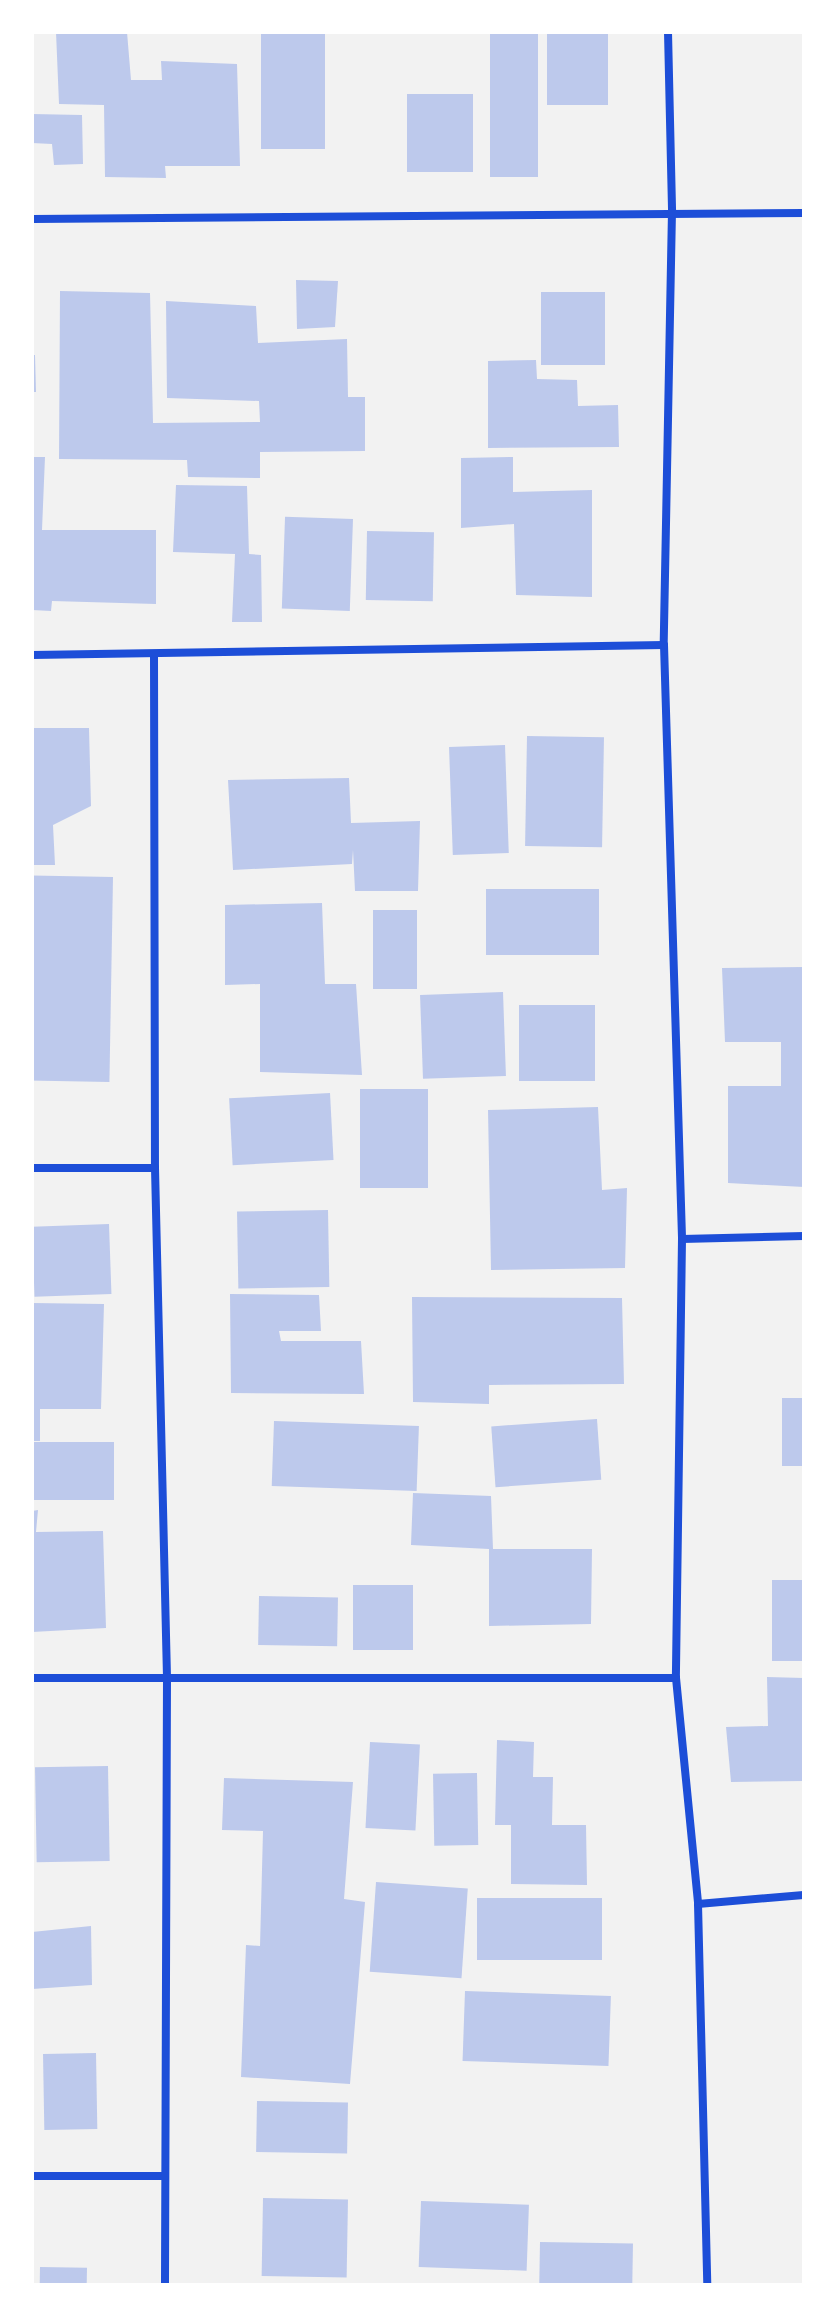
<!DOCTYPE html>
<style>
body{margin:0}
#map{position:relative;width:836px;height:2317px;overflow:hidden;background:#f2f2f2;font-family:Cabin,sans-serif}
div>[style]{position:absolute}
.building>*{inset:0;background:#bdc9ec;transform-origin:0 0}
.minor>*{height:8px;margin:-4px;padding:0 4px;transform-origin:4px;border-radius:4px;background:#1d4ed8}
span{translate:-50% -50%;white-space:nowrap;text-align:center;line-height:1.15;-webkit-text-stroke:8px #fff;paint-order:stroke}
.frame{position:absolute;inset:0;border:34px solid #fff;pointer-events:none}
</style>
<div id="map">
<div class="building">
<div style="clip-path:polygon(56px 32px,127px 32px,131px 80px,162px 80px,161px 61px,237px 64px,240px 166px,165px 166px,166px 178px,105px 177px,104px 105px,59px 104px)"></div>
<div style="left:261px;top:32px;width:64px;height:117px"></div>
<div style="left:490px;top:32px;width:48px;height:145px"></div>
<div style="left:547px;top:32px;width:61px;height:73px"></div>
<div style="left:407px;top:94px;width:66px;height:78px"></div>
<div style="clip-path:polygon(32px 114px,82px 115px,83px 164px,54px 165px,52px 144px,32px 143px)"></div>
<div style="clip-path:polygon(296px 280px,338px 281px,335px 327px,297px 329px)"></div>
<div style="clip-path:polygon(60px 291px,150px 293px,153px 423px,260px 422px,259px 401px,167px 398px,166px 301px,256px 306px,258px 343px,347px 339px,348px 397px,365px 397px,365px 451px,260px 452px,260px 478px,188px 477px,187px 460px,59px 459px)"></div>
<div style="left:541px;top:292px;width:64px;height:73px"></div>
<div style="clip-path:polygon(32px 355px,35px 355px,36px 392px,32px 392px)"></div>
<div style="clip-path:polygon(536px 360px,537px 379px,577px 380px,578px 406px,618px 405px,619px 447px,488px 448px,488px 361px)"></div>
<div style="clip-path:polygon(32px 457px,45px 457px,42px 530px,156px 530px,156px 604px,52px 601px,51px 611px,32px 610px)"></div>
<div style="clip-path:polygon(513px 457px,513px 492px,592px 490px,592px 597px,516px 595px,514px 524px,461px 528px,461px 458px)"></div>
<div style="clip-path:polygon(176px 485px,247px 486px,249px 554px,261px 555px,262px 622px,232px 622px,235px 554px,173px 552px)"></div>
<div style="left:353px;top:519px;width:92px;height:68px;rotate:92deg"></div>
<div style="left:367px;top:531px;width:67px;height:69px;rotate:1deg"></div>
<div style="clip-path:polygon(32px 728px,89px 728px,91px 806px,53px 825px,55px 865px,32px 865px)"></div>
<div style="left:527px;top:736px;width:77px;height:110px;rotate:1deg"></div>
<div style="left:505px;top:745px;width:108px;height:56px;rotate:88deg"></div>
<div style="clip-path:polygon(349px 778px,351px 823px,420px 821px,418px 891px,355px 891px,353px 850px,352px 864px,233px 870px,228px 780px)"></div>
<div style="left:113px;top:877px;width:205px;height:81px;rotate:91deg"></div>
<div style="left:599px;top:889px;width:66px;height:113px;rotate:90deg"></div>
<div style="clip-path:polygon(322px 903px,325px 984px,356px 984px,362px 1075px,260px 1072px,260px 984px,225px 985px,225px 905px)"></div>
<div style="left:373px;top:910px;width:44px;height:79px"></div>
<div style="clip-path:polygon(804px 967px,804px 1187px,728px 1183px,728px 1086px,781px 1086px,781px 1042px,725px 1042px,722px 968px)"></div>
<div style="left:503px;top:992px;width:84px;height:83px;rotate:88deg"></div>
<div style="left:519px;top:1005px;width:76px;height:76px"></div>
<div style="left:428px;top:1089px;width:99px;height:68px;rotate:90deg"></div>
<div style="left:330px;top:1093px;width:67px;height:101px;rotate:87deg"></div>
<div style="clip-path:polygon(598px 1107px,602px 1190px,627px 1188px,625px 1268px,491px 1270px,488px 1110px)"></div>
<div style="left:328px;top:1210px;width:77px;height:91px;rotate:89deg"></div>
<div style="left:109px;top:1224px;width:70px;height:77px;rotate:88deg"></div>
<div style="clip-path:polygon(230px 1294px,319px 1295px,321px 1331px,279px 1331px,281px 1341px,361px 1341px,364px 1394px,231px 1393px)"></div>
<div style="clip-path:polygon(412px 1297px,622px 1298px,624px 1384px,489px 1385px,489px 1404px,413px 1402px)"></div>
<div style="clip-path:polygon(32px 1303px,104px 1304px,101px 1409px,40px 1409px,40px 1441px,32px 1441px)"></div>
<div style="left:782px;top:1398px;width:22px;height:68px"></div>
<div style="left:597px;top:1419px;width:61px;height:106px;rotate:86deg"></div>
<div style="left:274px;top:1421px;width:145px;height:65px;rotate:2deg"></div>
<div style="left:32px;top:1442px;width:82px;height:58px"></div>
<div style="clip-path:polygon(413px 1493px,491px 1496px,493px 1549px,592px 1549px,591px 1624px,489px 1626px,489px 1549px,411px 1545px)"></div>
<div style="clip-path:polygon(38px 1510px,36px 1532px,103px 1531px,106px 1628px,32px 1632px,32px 1511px)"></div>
<div style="left:772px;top:1580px;width:32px;height:81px"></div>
<div style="left:353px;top:1585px;width:60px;height:65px"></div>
<div style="left:259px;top:1596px;width:79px;height:49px;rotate:1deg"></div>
<div style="clip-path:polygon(767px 1677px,804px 1678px,804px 1781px,731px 1782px,726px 1727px,768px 1726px)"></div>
<div style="clip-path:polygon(497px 1740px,534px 1742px,533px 1777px,553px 1777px,552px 1825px,586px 1825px,587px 1885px,511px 1884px,511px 1825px,495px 1825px)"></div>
<div style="left:370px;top:1742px;width:50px;height:86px;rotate:3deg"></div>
<div style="left:108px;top:1766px;width:95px;height:73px;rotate:89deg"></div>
<div style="left:477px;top:1773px;width:72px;height:44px;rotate:89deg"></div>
<div style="clip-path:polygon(224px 1778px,353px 1782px,344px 1899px,365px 1902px,350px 2084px,241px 2077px,246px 1945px,260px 1946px,263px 1831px,222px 1830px)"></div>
<div style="left:376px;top:1882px;width:92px;height:90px;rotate:4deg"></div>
<div style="left:602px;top:1898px;width:62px;height:125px;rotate:90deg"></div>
<div style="clip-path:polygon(91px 1926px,92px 1985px,32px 1989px,32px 1932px)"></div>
<div style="left:465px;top:1991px;width:146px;height:70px;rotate:2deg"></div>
<div style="left:96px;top:2053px;width:76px;height:53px;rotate:89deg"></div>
<div style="left:257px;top:2101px;width:91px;height:51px;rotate:1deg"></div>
<div style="left:263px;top:2198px;width:85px;height:78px;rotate:1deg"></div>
<div style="left:421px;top:2201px;width:108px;height:66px;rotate:2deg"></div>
<div style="left:540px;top:2242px;width:93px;height:43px;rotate:1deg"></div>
<div style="left:40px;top:2267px;width:47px;height:18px;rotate:1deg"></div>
</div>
<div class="minor">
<div style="left:668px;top:32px;width:179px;rotate:88.7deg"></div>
<div style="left:672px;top:211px;width:434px;rotate:91.1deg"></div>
<div style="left:664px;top:645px;width:594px;rotate:88.26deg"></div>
<div style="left:682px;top:1239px;width:439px;rotate:90.8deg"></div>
<div style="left:676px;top:1678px;width:227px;rotate:84.4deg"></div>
<div style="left:698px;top:1904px;width:381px;rotate:88.6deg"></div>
<div style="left:32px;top:219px;width:772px;rotate:-0.45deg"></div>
<div style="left:154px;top:654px;width:514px;rotate:89.89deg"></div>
<div style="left:155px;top:1168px;width:510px;rotate:88.65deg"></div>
<div style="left:167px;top:1678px;width:607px;rotate:90.19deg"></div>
<div style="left:32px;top:655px;width:632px;rotate:-0.91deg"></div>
<div style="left:32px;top:1168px;width:123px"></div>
<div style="left:682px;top:1239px;width:122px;rotate:-1.4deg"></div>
<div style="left:32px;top:1678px;width:644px"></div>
<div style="left:698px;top:1904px;width:106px;rotate:-4.9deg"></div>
<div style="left:32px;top:2176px;width:133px"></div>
</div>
<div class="frame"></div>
</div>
